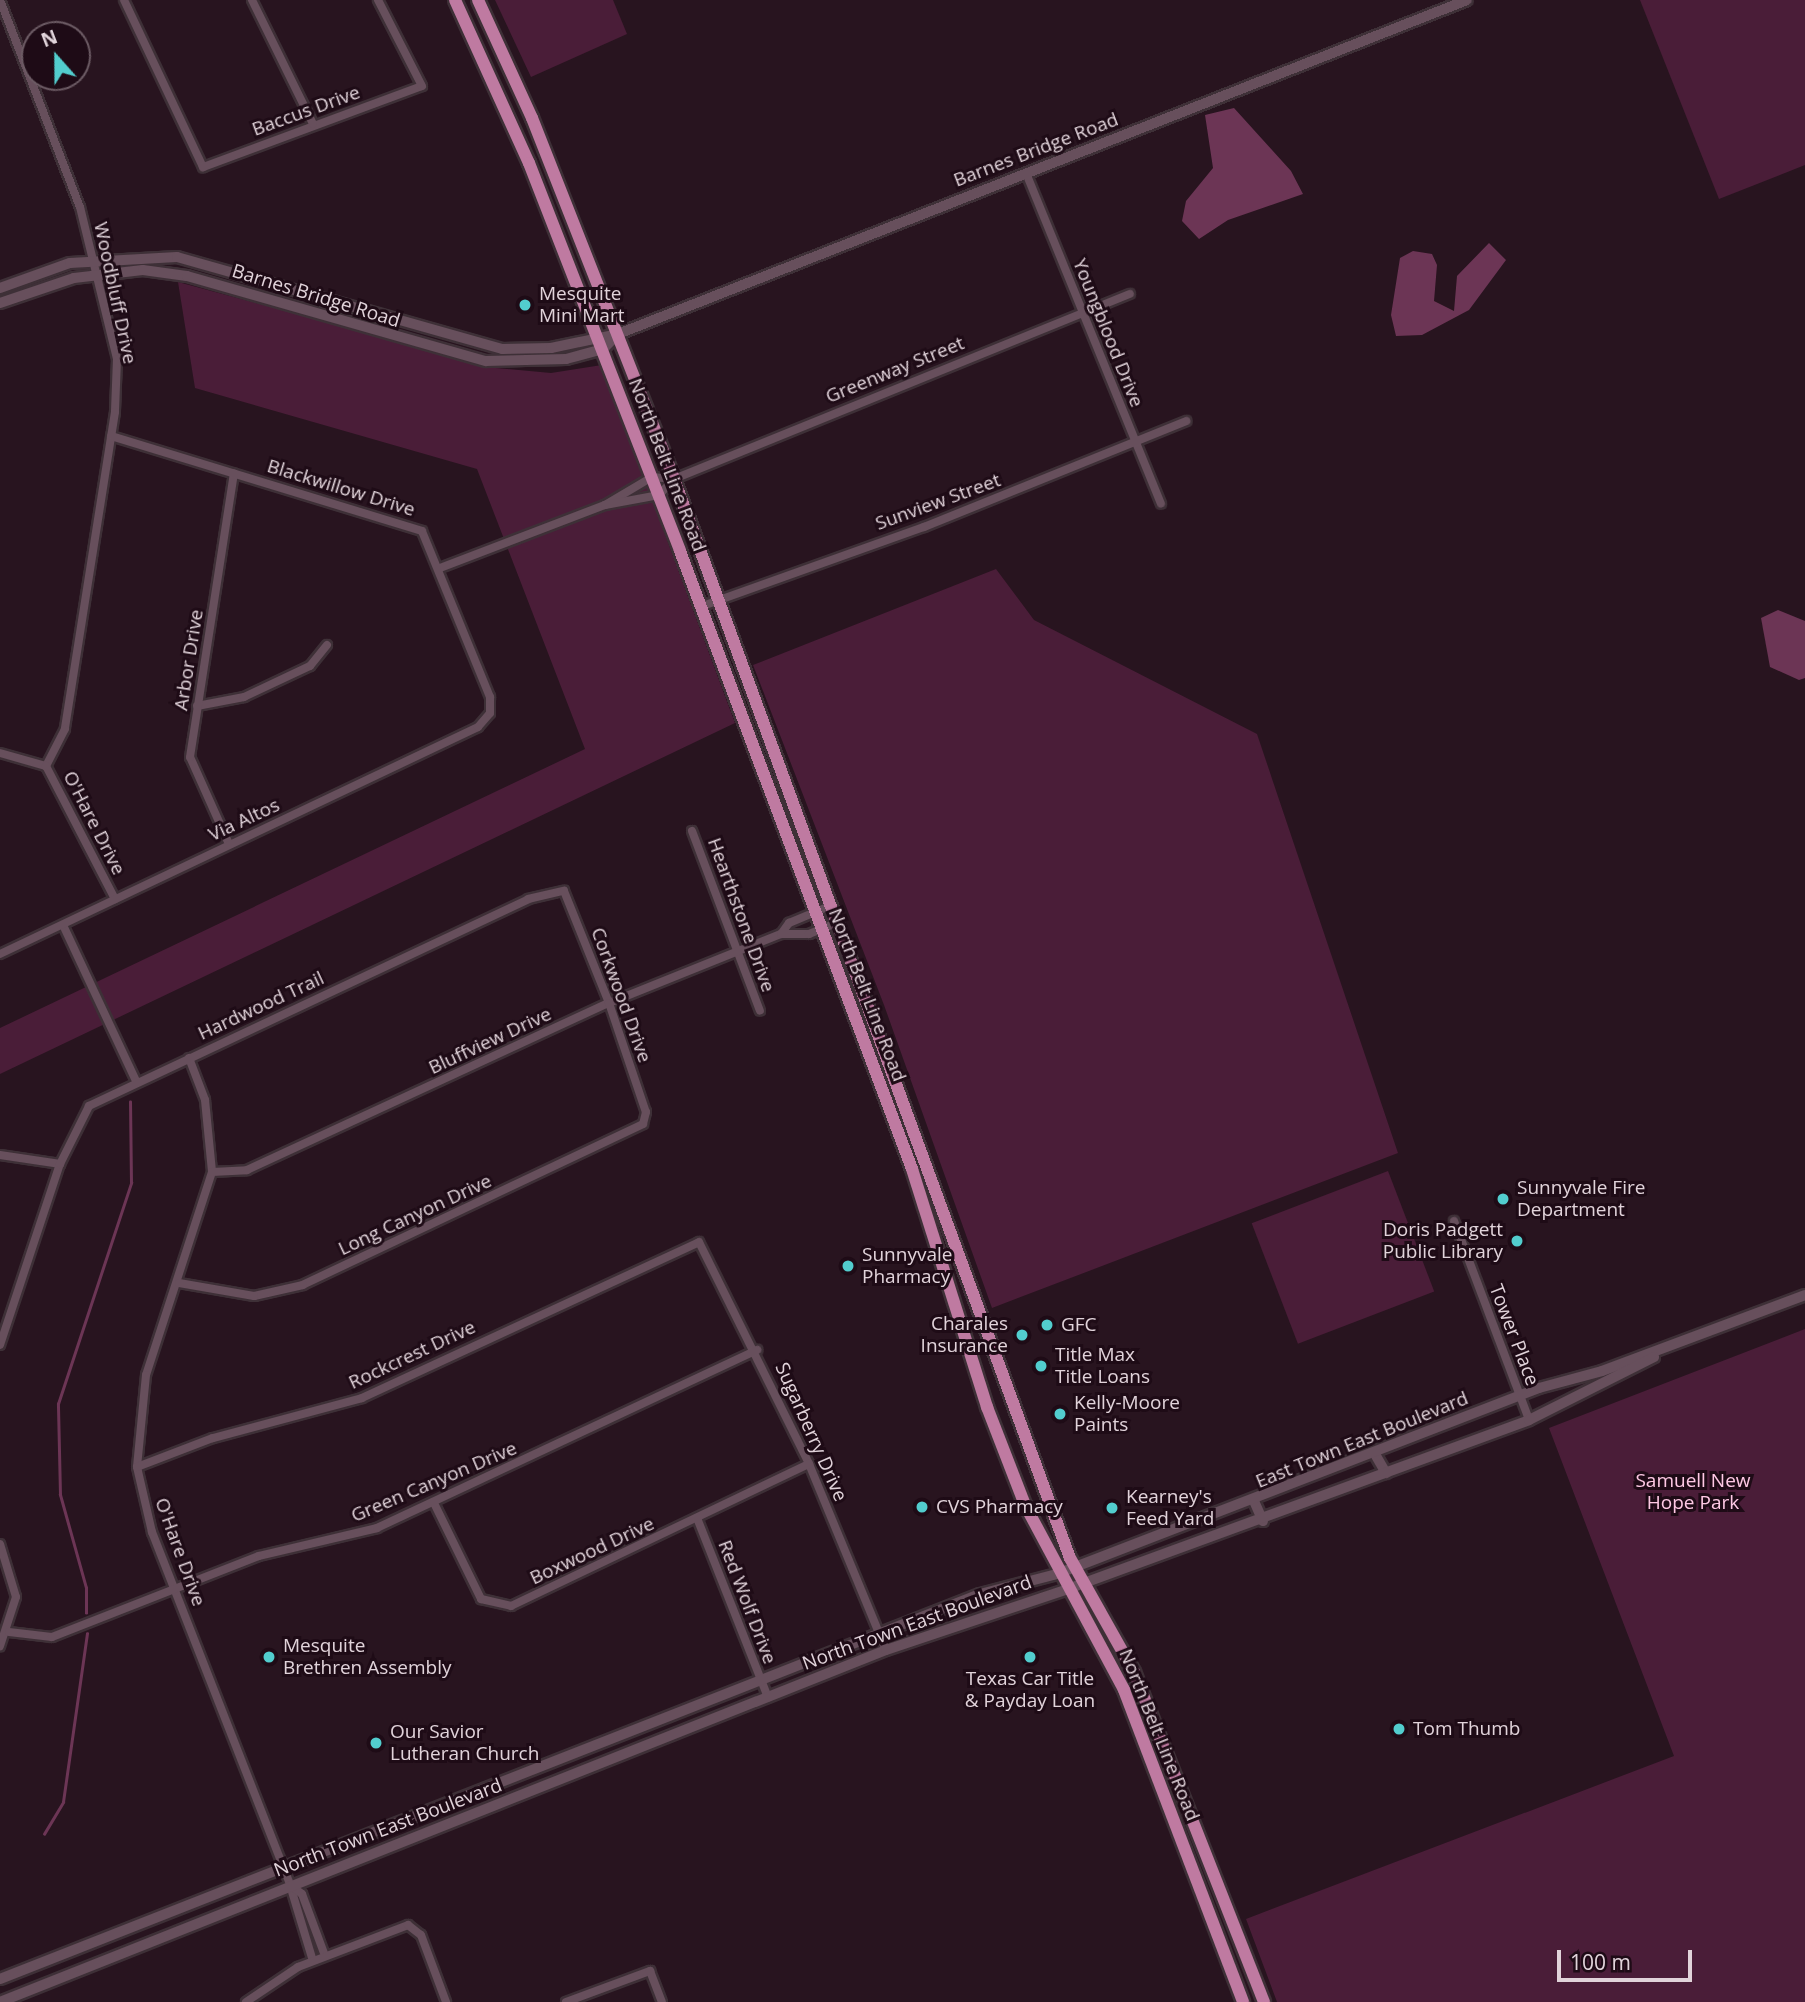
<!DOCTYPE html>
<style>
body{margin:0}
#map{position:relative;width:1805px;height:2002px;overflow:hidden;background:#28141f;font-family:"Open Sans",sans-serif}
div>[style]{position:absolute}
.green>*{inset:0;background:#4a1d38;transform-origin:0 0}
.water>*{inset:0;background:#6c3555}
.stream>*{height:2.5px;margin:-1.25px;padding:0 1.25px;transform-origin:1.25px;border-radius:1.25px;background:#6c3555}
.roads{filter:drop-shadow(2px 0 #3e3037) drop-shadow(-2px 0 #3e3037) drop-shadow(0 2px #3e3037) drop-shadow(0 -2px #3e3037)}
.minor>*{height:8px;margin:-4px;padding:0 4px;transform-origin:4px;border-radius:4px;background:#674f5c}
.tertiary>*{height:10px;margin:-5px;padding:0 5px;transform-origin:5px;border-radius:5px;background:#674f5c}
.secondary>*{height:10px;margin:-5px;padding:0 5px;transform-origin:5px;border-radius:5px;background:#674f5c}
.primary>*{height:12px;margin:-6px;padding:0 6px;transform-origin:6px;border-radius:6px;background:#bf7aa1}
.dots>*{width:19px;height:19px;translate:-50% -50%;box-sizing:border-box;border:4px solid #1e0b16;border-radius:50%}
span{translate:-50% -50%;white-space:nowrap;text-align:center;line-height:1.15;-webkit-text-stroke:6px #1e0b16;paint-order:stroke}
.street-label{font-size:19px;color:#e1d3da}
.poi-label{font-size:19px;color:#e1d3da}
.left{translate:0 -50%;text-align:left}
.right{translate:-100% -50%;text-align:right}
.park-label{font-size:19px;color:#fec8e4}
.north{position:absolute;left:21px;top:21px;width:70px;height:70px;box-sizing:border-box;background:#1e0b16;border:2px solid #6c5b64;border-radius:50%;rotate:339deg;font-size:19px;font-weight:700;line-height:28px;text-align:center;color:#e1d3da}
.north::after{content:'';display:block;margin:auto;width:24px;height:32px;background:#52cdce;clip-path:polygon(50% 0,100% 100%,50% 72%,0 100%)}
.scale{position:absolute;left:1557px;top:1950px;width:135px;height:32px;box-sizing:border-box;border:4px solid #e1d3da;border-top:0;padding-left:9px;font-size:21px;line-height:24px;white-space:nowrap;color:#e1d3da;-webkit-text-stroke:5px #1e0b16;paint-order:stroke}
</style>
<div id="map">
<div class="green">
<div style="clip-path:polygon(495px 0,613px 0,627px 34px,531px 77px)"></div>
<div style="clip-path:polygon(1640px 0,1805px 0,1805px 165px,1719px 199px)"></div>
<div style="clip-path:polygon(178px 282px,496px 368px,551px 373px,602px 365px,735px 723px,0 1074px,0 1028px,585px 749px,477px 469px,195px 388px)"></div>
<div style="clip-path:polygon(996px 569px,1034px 620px,1257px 734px,1398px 1153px,992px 1308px,884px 1005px,753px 665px)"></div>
<div style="left:1388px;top:1171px;width:129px;height:146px;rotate:69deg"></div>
<div style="clip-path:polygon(1805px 1329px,1805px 2002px,1277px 2002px,1246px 1919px,1674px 1756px,1549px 1428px)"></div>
</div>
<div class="water">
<div style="clip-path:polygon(1234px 108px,1291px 171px,1303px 194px,1228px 220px,1199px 239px,1182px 221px,1186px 201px,1213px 168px,1205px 115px)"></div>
<div style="clip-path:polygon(1489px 243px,1506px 260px,1469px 310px,1422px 335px,1396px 336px,1391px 315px,1400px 258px,1413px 251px,1432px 254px,1437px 265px,1434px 301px,1454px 311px,1457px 276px)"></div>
<div style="clip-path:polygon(1778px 610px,1805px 621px,1805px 678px,1799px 680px,1770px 667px,1761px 618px)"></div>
</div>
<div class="stream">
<div style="left:86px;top:1613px;width:25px;rotate:-90deg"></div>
<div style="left:86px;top:1588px;width:97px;rotate:-105.6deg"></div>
<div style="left:60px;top:1495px;width:91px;rotate:-91.3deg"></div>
<div style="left:58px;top:1404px;width:233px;rotate:-71.7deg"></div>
<div style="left:131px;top:1183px;width:81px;rotate:-90.7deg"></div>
<div style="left:44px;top:1834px;width:37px;rotate:-59deg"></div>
<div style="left:63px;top:1802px;width:170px;rotate:-81.9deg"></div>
</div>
<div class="roads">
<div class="minor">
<div style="left:0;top:0;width:222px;rotate:68.9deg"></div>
<div style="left:80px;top:207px;width:156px;rotate:76.3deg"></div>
<div style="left:117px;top:359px;width:53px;rotate:92.2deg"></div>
<div style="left:115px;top:412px;width:321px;rotate:99deg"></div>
<div style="left:65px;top:729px;width:42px;rotate:117.2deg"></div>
<div style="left:124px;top:0;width:185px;rotate:64.7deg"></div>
<div style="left:203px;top:167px;width:233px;rotate:-20.3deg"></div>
<div style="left:422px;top:86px;width:97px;rotate:-117.1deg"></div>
<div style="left:252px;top:0;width:138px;rotate:63.8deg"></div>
<div style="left:1026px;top:173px;width:357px;rotate:67.8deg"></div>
<div style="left:605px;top:505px;width:55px;rotate:-30.8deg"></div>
<div style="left:652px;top:477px;width:22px;rotate:5deg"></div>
<div style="left:440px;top:568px;width:177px;rotate:-20.9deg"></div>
<div style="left:605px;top:505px;width:55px;rotate:-10.5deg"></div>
<div style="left:659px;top:495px;width:22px;rotate:-47deg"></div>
<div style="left:674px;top:479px;width:492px;rotate:-22.1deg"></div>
<div style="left:700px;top:607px;width:238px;rotate:-19.7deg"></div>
<div style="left:924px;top:527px;width:283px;rotate:-22deg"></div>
<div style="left:197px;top:706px;width:48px;rotate:-10.8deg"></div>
<div style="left:244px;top:697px;width:73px;rotate:-25.2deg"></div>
<div style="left:310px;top:666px;width:27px;rotate:-51deg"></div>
<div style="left:0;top:753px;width:48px;rotate:15.8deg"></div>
<div style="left:46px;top:766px;width:150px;rotate:62.6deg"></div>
<div style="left:692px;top:831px;width:192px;rotate:69.3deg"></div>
<div style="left:229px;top:844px;width:95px;rotate:-114.1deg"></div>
<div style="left:190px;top:757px;width:287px;rotate:-81.2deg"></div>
<div style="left:63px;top:925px;width:174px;rotate:64.9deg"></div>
<div style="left:781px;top:934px;width:14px;rotate:-54deg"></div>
<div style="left:789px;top:923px;width:47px;rotate:-22.7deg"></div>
<div style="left:0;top:954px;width:529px;rotate:-25.4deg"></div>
<div style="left:478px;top:727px;width:18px;rotate:-49deg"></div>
<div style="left:490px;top:713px;width:16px;rotate:-90deg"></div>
<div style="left:490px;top:697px;width:179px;rotate:-112.3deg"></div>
<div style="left:422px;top:531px;width:325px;rotate:-163deg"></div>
<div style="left:189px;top:1058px;width:45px;rotate:69.1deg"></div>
<div style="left:205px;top:1100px;width:72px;rotate:84.4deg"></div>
<div style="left:212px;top:1172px;width:213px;rotate:108deg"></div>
<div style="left:146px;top:1375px;width:92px;rotate:95.6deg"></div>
<div style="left:137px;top:1467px;width:67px;rotate:77deg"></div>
<div style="left:152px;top:1532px;width:379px;rotate:68.6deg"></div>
<div style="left:290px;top:1885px;width:79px;rotate:73.2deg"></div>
<div style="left:0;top:1155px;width:61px;rotate:8.5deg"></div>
<div style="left:212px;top:1172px;width:35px;rotate:-3deg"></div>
<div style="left:247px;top:1170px;width:399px;rotate:-24.8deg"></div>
<div style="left:609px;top:1003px;width:185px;rotate:-21.9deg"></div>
<div style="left:781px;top:934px;width:28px"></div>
<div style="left:809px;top:934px;width:32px;rotate:-22deg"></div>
<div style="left:1454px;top:1221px;width:213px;rotate:69.3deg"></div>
<div style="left:0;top:1345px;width:191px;rotate:-71.7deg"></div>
<div style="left:60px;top:1164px;width:65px;rotate:-63.4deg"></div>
<div style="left:89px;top:1106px;width:485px;rotate:-25.2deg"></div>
<div style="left:528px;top:899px;width:37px;rotate:-13deg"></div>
<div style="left:564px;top:891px;width:121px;rotate:68.1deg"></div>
<div style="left:609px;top:1003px;width:115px;rotate:71.3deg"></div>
<div style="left:646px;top:1112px;width:12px;rotate:104deg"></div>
<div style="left:643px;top:1124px;width:376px;rotate:154.7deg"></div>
<div style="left:303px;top:1285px;width:50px;rotate:167.3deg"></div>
<div style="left:254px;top:1296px;width:76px;rotate:-170.2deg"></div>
<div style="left:137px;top:1467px;width:81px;rotate:-20.9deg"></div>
<div style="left:213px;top:1438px;width:154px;rotate:-15deg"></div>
<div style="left:362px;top:1398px;width:371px;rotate:-24.8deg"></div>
<div style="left:699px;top:1242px;width:248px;rotate:63.6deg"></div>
<div style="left:809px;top:1464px;width:201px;rotate:67.5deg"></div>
<div style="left:434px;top:1503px;width:107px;rotate:63.9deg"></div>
<div style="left:481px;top:1599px;width:31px;rotate:13deg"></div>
<div style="left:511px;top:1606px;width:330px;rotate:-25.5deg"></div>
<div style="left:697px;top:1518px;width:193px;rotate:68.4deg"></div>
<div style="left:0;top:1544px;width:55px;rotate:73.2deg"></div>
<div style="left:16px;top:1597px;width:52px;rotate:108.1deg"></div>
<div style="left:9px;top:1632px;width:43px;rotate:6.6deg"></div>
<div style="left:52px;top:1637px;width:222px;rotate:-21.4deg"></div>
<div style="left:259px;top:1556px;width:121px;rotate:-13.3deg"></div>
<div style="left:377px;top:1528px;width:420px;rotate:-25.1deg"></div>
<div style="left:290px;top:1885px;width:15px;rotate:37deg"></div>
<div style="left:302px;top:1894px;width:66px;rotate:69.6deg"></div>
<div style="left:246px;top:2002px;width:63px;rotate:-33.9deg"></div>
<div style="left:298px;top:1967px;width:118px;rotate:-20.9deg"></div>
<div style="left:408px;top:1925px;width:16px;rotate:38deg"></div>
<div style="left:421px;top:1935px;width:72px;rotate:69.5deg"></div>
<div style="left:566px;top:2002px;width:90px;rotate:-20.3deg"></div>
<div style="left:650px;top:1971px;width:33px;rotate:69deg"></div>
</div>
<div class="tertiary">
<div style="left:618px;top:334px;width:912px;rotate:-21.47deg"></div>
<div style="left:1375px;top:1454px;width:22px;rotate:60deg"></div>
<div style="left:1254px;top:1501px;width:22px;rotate:66deg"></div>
<div style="left:1057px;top:1574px;width:517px;rotate:-21.1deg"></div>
<div style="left:1539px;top:1388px;width:65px;rotate:-15.1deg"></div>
<div style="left:1602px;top:1371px;width:217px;rotate:-20.5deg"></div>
<div style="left:1065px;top:1590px;width:494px;rotate:-20.1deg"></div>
<div style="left:1529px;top:1420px;width:140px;rotate:-26.7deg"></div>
</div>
<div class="secondary">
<div style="left:0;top:288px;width:74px;rotate:-19.7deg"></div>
<div style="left:70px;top:263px;width:107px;rotate:-3.2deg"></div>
<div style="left:177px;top:257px;width:338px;rotate:15.8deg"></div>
<div style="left:502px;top:349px;width:49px;rotate:-1.2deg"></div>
<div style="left:551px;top:348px;width:68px;rotate:-11.8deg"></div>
<div style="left:0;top:303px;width:78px;rotate:-18.7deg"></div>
<div style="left:74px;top:278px;width:69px;rotate:-6.6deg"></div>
<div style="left:143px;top:270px;width:44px;rotate:7.8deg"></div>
<div style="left:187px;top:276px;width:311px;rotate:15.9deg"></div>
<div style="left:486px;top:361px;width:80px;rotate:-1.4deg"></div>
<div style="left:566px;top:359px;width:38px;rotate:-15deg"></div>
<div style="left:603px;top:349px;width:21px;rotate:-45deg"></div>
<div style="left:0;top:1979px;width:1053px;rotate:-21.45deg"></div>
<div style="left:980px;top:1594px;width:80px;rotate:-14.6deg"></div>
<div style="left:0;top:2002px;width:953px;rotate:-21.67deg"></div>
<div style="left:886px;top:1650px;width:189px;rotate:-18.5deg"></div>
</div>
<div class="primary">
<div style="left:455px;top:0;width:179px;rotate:65.6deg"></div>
<div style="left:529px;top:163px;width:416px;rotate:68.7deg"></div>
<div style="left:680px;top:551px;width:660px;rotate:69.42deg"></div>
<div style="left:912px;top:1169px;width:250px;rotate:72.5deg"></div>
<div style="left:987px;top:1407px;width:105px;rotate:68.8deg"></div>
<div style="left:1025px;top:1505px;width:210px;rotate:61.8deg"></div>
<div style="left:1124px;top:1690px;width:334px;rotate:69.1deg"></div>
<div style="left:478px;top:0;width:130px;rotate:65.4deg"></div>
<div style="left:532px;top:118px;width:388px;rotate:68.5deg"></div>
<div style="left:674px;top:479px;width:1149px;rotate:69.85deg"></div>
<div style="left:1070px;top:1558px;width:131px;rotate:60.7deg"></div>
<div style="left:1134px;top:1672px;width:355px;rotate:68.5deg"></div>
</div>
</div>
<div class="dots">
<div style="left:525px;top:305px;background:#52cdce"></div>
<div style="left:1503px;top:1199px;background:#52cdce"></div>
<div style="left:1517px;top:1241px;background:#52cdce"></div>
<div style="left:848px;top:1266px;background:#52cdce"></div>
<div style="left:1047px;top:1325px;background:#52cdce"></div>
<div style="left:1022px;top:1335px;background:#52cdce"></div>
<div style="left:1041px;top:1366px;background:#52cdce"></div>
<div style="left:1060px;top:1414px;background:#52cdce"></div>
<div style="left:922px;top:1507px;background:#52cdce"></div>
<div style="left:1112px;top:1508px;background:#52cdce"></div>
<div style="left:269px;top:1657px;background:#52cdce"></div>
<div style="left:1030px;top:1657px;background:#52cdce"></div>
<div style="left:1399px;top:1729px;background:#52cdce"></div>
<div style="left:376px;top:1743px;background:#52cdce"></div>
</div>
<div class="street-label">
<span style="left:306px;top:111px;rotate:-20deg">Baccus Drive</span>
<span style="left:1036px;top:150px;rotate:-21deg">Barnes Bridge Road</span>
<span style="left:115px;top:293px;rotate:78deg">Woodbluff Drive</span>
<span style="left:316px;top:296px;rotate:17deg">Barnes Bridge Road</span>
<span style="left:1108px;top:333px;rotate:68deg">Youngblood Drive</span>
<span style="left:895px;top:370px;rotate:-22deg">Greenway Street</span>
<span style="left:667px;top:465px;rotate:69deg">North Belt Line Road</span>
<span style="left:341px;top:488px;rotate:17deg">Blackwillow Drive</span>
<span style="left:938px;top:502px;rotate:-20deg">Sunview Street</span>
<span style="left:189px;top:660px;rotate:-81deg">Arbor Drive</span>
<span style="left:244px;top:820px;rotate:-25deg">Via Altos</span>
<span style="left:94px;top:823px;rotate:63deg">O'Hare Drive</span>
<span style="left:741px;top:915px;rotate:70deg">Hearthstone Drive</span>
<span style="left:621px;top:995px;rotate:70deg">Corkwood Drive</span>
<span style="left:867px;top:995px;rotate:69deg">North Belt Line Road</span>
<span style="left:261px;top:1006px;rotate:-25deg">Hardwood Trail</span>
<span style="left:490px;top:1041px;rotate:-25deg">Bluffview Drive</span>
<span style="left:415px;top:1215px;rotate:-25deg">Long Canyon Drive</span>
<span style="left:1514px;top:1335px;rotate:69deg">Tower Place</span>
<span style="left:412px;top:1355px;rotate:-25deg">Rockcrest Drive</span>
<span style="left:811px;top:1432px;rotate:66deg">Sugarberry Drive</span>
<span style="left:1362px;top:1440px;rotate:-22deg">East Town East Boulevard</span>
<span style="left:434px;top:1482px;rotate:-23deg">Green Canyon Drive</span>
<span style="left:592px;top:1551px;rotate:-25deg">Boxwood Drive</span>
<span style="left:180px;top:1552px;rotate:70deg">O'Hare Drive</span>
<span style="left:747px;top:1602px;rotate:69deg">Red Wolf Drive</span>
<span style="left:917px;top:1623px;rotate:-20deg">North Town East Boulevard</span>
<span style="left:1159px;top:1735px;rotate:68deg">North Belt Line Road</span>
<span style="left:388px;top:1828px;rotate:-21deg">North Town East Boulevard</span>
</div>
<div class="poi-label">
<span class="left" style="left:539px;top:305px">Mesquite<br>Mini Mart</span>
<span class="left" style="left:1517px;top:1199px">Sunnyvale Fire<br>Department</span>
<span class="right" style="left:1503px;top:1241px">Doris Padgett<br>Public Library</span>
<span class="left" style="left:862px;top:1266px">Sunnyvale<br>Pharmacy</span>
<span class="right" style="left:1008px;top:1335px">Charales<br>Insurance</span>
<span class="left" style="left:1061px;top:1325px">GFC</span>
<span class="left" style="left:1055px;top:1366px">Title Max<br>Title Loans</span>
<span class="left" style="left:1074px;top:1414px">Kelly-Moore<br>Paints</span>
<span class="left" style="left:1126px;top:1508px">Kearney's<br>Feed Yard</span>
<span class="left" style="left:936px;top:1507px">CVS Pharmacy</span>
<span class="left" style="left:283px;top:1657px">Mesquite<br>Brethren Assembly</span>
<span style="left:1030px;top:1690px">Texas Car Title<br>&amp; Payday Loan</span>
<span class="left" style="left:1413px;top:1729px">Tom Thumb</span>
<span class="left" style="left:390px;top:1743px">Our Savior<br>Lutheran Church</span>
</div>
<div class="park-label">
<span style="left:1693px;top:1492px">Samuell New<br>Hope Park</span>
</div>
<div class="north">N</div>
<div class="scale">100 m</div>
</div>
